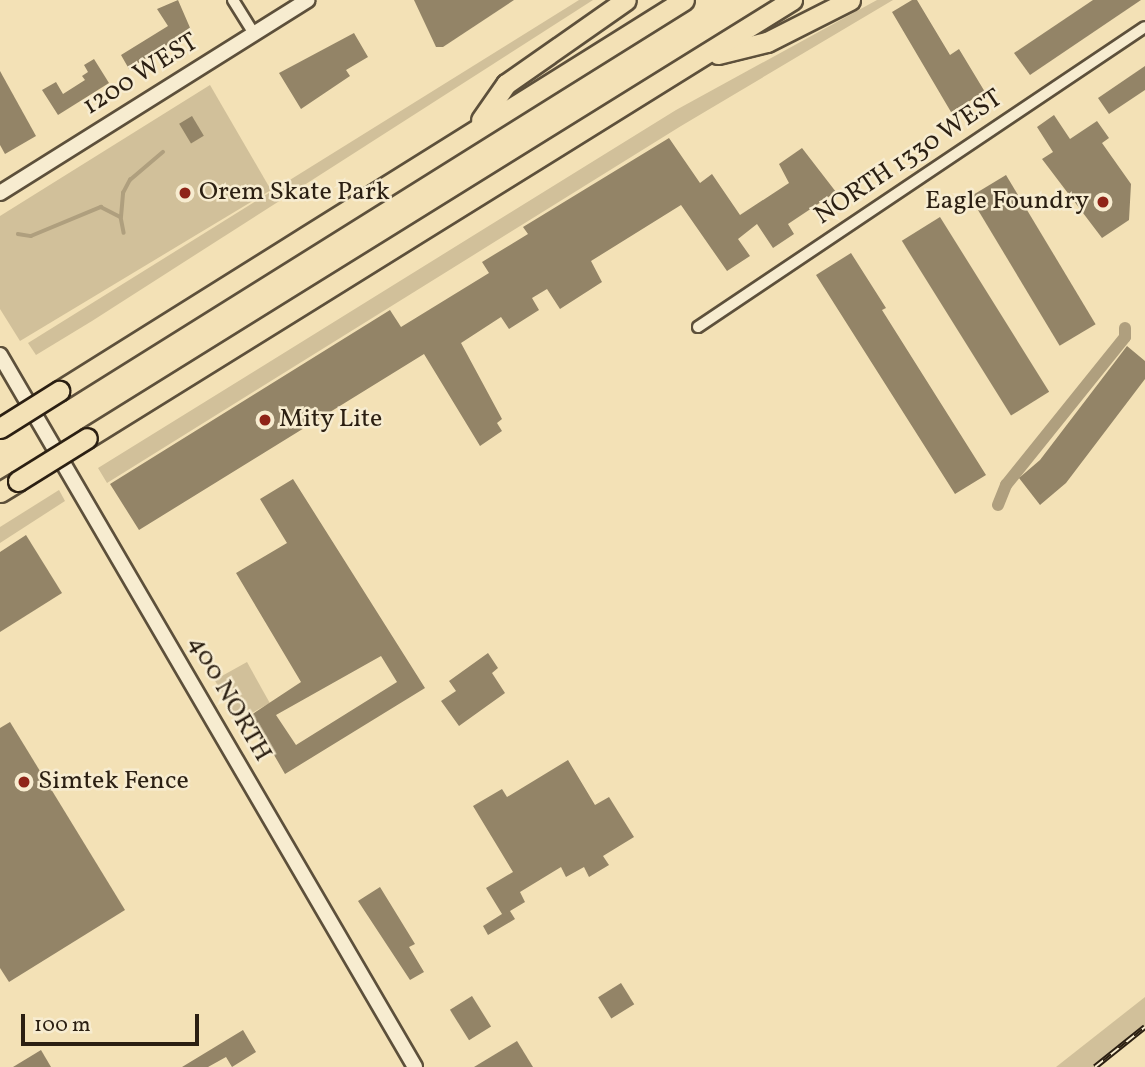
<!DOCTYPE html>
<style>
body{margin:0}
#map{position:relative;width:1145px;height:1067px;overflow:hidden;background:#f3e1b6;font-family:Vollkorn,serif}
div>[style]{position:absolute}
.green>*{inset:0;background:#d1c09a;transform-origin:0 0}
.stream>*{height:3.5px;margin:-1.75px;padding:0 1.75px;transform-origin:1.75px;border-radius:1.75px;background:#af9f7e}
.canal>*{height:12px;margin:-6px;padding:0 6px;transform-origin:6px;border-radius:6px;background:#af9f7e}
.building>*{inset:0;background:#938467;transform-origin:0 0}
.roads{filter:drop-shadow(2px 0 #5d503b) drop-shadow(-2px 0 #5d503b) drop-shadow(0 2px #5d503b) drop-shadow(0 -2px #5d503b)}
.street>*{height:10px;margin:-5px;padding:0 5px;transform-origin:5px;border-radius:5px;background:#f7ecd0}
.secondary>*{height:14px;margin:-7px;padding:0 7px;transform-origin:7px;border-radius:7px;background:#f7ecd0}
.highway>*{height:19px;margin:-9.5px;padding:0 9.5px;transform-origin:9.5px;border-radius:9.5px;background:#f3e1b6}
.rail>*{height:6px;margin-top:-3px;transform-origin:0;background:repeating-linear-gradient(90deg,#f7ecd0 0 10px,#2b1f12 0 20px);box-sizing:border-box;border-block:2px solid #2b1f12}
.bridges{filter:drop-shadow(2px 0 #2b1f12) drop-shadow(-2px 0 #2b1f12) drop-shadow(0 2px #2b1f12) drop-shadow(0 -2px #2b1f12)}
.highway-bridge>*{height:19px;margin:-9.5px;padding:0 9.5px;transform-origin:9.5px;border-radius:9.5px;background:#f3e1b6}
.dots>*{width:19px;height:19px;translate:-50% -50%;box-sizing:border-box;border:4px solid #f7ecd0;border-radius:50%}
span{translate:-50% -50%;white-space:nowrap;text-align:center;line-height:1.15;-webkit-text-stroke:5px #f7ecd0;paint-order:stroke}
.street-label{font-size:26px;color:#2b1f12}
.poi-label{font-size:26px;color:#2b1f12}
.left{translate:0 -50%;text-align:left}
.right{translate:-100% -50%;text-align:right}
.scale{position:absolute;left:21px;top:1014px;width:178px;height:32px;box-sizing:border-box;border:4px solid #2b1f12;border-top:0;padding-left:9px;font-size:21px;line-height:24px;white-space:nowrap;color:#2b1f12;-webkit-text-stroke:5px #f7ecd0;paint-order:stroke}
</style>
<div id="map">
<div class="green">
<div style="clip-path:polygon(579px 0,593px 0,92px 321px,36px 355px,28px 343px)"></div>
<div style="clip-path:polygon(877px 0,893px 0,681px 126px,107px 483px,98px 468px,676px 110px)"></div>
<div style="clip-path:polygon(210px 85px,271px 190px,20px 341px,0 309px,0 216px)"></div>
<div style="clip-path:polygon(59px 490px,65px 501px,0 543px,0 527px)"></div>
<div style="left:247px;top:662px;width:47px;height:37px;rotate:61deg"></div>
<div style="clip-path:polygon(1145px 997px,1145px 1027px,1095px 1067px,1056px 1067px)"></div>
</div>
<div class="stream">
<div style="left:121px;top:217px;width:24px;rotate:-85deg"></div>
<div style="left:123px;top:193px;width:15px;rotate:-62deg"></div>
<div style="left:130px;top:180px;width:43px;rotate:-40.3deg"></div>
<div style="left:18px;top:234px;width:13px;rotate:9deg"></div>
<div style="left:31px;top:236px;width:76px;rotate:-22.5deg"></div>
<div style="left:101px;top:207px;width:22px;rotate:27deg"></div>
<div style="left:121px;top:217px;width:16px;rotate:79deg"></div>
</div>
<div class="canal">
<div style="left:998px;top:505px;width:22px;rotate:-68deg"></div>
<div style="left:1006px;top:485px;width:190px;rotate:-51.2deg"></div>
<div style="left:1125px;top:337px;width:9px;rotate:-90deg"></div>
</div>
<div class="building">
<div style="clip-path:polygon(178px 0,191px 30px,129px 69px,121px 55px,168px 26px,157px 9px)"></div>
<div style="clip-path:polygon(414px 0,514px 0,443px 47px,436px 47px)"></div>
<div style="clip-path:polygon(912px 0,917px 0,950px 55px,959px 49px,985px 92px,951px 112px,892px 12px)"></div>
<div style="clip-path:polygon(1093px 0,1141px 0,1030px 75px,1014px 53px)"></div>
<div style="clip-path:polygon(354px 33px,368px 57px,346px 70px,350px 76px,301px 109px,279px 73px)"></div>
<div style="clip-path:polygon(94px 59px,109px 83px,58px 115px,42px 90px,56px 82px,63px 94px,85px 80px,82px 76px,88px 72px,84px 65px)"></div>
<div style="clip-path:polygon(1145px 66px,1145px 90px,1109px 114px,1098px 98px)"></div>
<div style="clip-path:polygon(0 71px,36px 136px,5px 154px,0 145px)"></div>
<div style="clip-path:polygon(1054px 115px,1070px 139px,1097px 121px,1109px 138px,1102px 143px,1131px 184px,1129px 220px,1102px 238px,1042px 159px,1053px 152px,1037px 127px)"></div>
<div style="left:192px;top:116px;width:23px;height:15px;rotate:59deg"></div>
<div style="clip-path:polygon(669px 138px,700px 183px,712px 174px,740px 215px,789px 183px,779px 164px,802px 148px,836px 192px,788px 224px,794px 234px,773px 248px,757px 224px,738px 239px,750px 256px,727px 271px,681px 205px,591px 261px,602px 282px,560px 309px,547px 289px,532px 298px,539px 310px,509px 329px,501px 317px,461px 343px,502px 419px,497px 423px,502px 431px,480px 446px,424px 354px,139px 530px,110px 484px,390px 310px,401px 327px,489px 273px,482px 262px,528px 234px,523px 227px)"></div>
<div style="left:1006px;top:175px;width:174px;height:42px;rotate:59deg"></div>
<div style="left:940px;top:217px;width:206px;height:45px;rotate:58deg"></div>
<div style="clip-path:polygon(851px 253px,886px 308px,882px 310px,986px 475px,955px 494px,816px 275px)"></div>
<div style="clip-path:polygon(1127px 346px,1145px 361px,1145px 379px,1066px 483px,1040px 505px,1019px 478px,1040px 460px)"></div>
<div style="clip-path:polygon(evenodd,293px 479px,425px 688px,285px 774px,251px 715px,301px 682px,236px 573px,287px 543px,260px 499px,293px 479px,381px 656px,397px 682px,296px 745px,276px 715px,381px 656px)"></div>
<div style="clip-path:polygon(26px 535px,62px 593px,0 632px,0 552px)"></div>
<div style="clip-path:polygon(488px 653px,498px 668px,492px 673px,505px 693px,459px 726px,441px 701px,456px 691px,449px 681px)"></div>
<div style="clip-path:polygon(10px 722px,125px 910px,9px 982px,0 968px,0 728px)"></div>
<div style="clip-path:polygon(568px 760px,595px 805px,609px 797px,634px 837px,603px 856px,609px 865px,589px 877px,584px 867px,566px 877px,561px 867px,520px 892px,525px 902px,510px 911px,515px 919px,488px 935px,483px 926px,502px 914px,486px 888px,513px 872px,473px 806px,502px 789px,507px 797px)"></div>
<div style="clip-path:polygon(380px 887px,415px 944px,409px 947px,424px 972px,410px 980px,358px 901px)"></div>
<div style="left:621px;top:983px;width:25px;height:27px;rotate:58deg"></div>
<div style="left:472px;top:996px;width:36px;height:26px;rotate:58deg"></div>
<div style="clip-path:polygon(243px 1030px,256px 1052px,232px 1067px,226px 1057px,208px 1067px,182px 1067px)"></div>
<div style="clip-path:polygon(517px 1041px,533px 1067px,474px 1067px)"></div>
<div style="clip-path:polygon(41px 1050px,51px 1067px,13px 1067px)"></div>
</div>
<div class="roads">
<div class="street">
<div style="left:233px;top:0;width:39px;rotate:58deg"></div>
<div style="left:698px;top:327px;width:538px;rotate:-33.87deg"></div>
</div>
<div class="secondary">
<div style="left:0;top:193px;width:363px;rotate:-32.1deg"></div>
<div style="left:0;top:355px;width:824px;rotate:59.76deg"></div>
</div>
<div class="highway">
<div style="left:718px;top:54px;width:50px;rotate:-13.8deg"></div>
<div style="left:767px;top:42px;width:93px;rotate:-26.8deg"></div>
<div style="left:481px;top:120px;width:44px;rotate:-55.2deg"></div>
<div style="left:506px;top:84px;width:146px;rotate:-35deg"></div>
<div style="left:59px;top:391px;width:737px;rotate:-32.03deg"></div>
<div style="left:87px;top:438px;width:830px;rotate:-31.85deg"></div>
<div style="left:0;top:492px;width:21px;rotate:-31deg"></div>
</div>
</div>
<div class="rail">
<div style="left:1095px;top:1067px;width:64px;rotate:-38.7deg"></div>
</div>
<div class="bridges">
<div class="highway-bridge">
<div style="left:0;top:428px;width:70px;rotate:-32.1deg"></div>
<div style="left:18px;top:481px;width:81px;rotate:-31.9deg"></div>
</div>
</div>
<div class="dots">
<div style="left:185px;top:193px;background:#8f2418"></div>
<div style="left:1103px;top:202px;background:#8f2418"></div>
<div style="left:265px;top:420px;background:#8f2418"></div>
<div style="left:24px;top:782px;background:#8f2418"></div>
</div>
<div class="street-label">
<span style="left:141px;top:75px;rotate:-32deg">1200 WEST</span>
<span style="left:909px;top:158px;rotate:-34deg">NORTH 1330 WEST</span>
<span style="left:229px;top:699px;rotate:60deg">400 NORTH</span>
</div>
<div class="poi-label">
<span class="left" style="left:199px;top:193px">Orem Skate Park</span>
<span class="right" style="left:1089px;top:202px">Eagle Foundry</span>
<span class="left" style="left:279px;top:420px">Mity Lite</span>
<span class="left" style="left:38px;top:782px">Simtek Fence</span>
</div>
<div class="scale">100 m</div>
</div>
